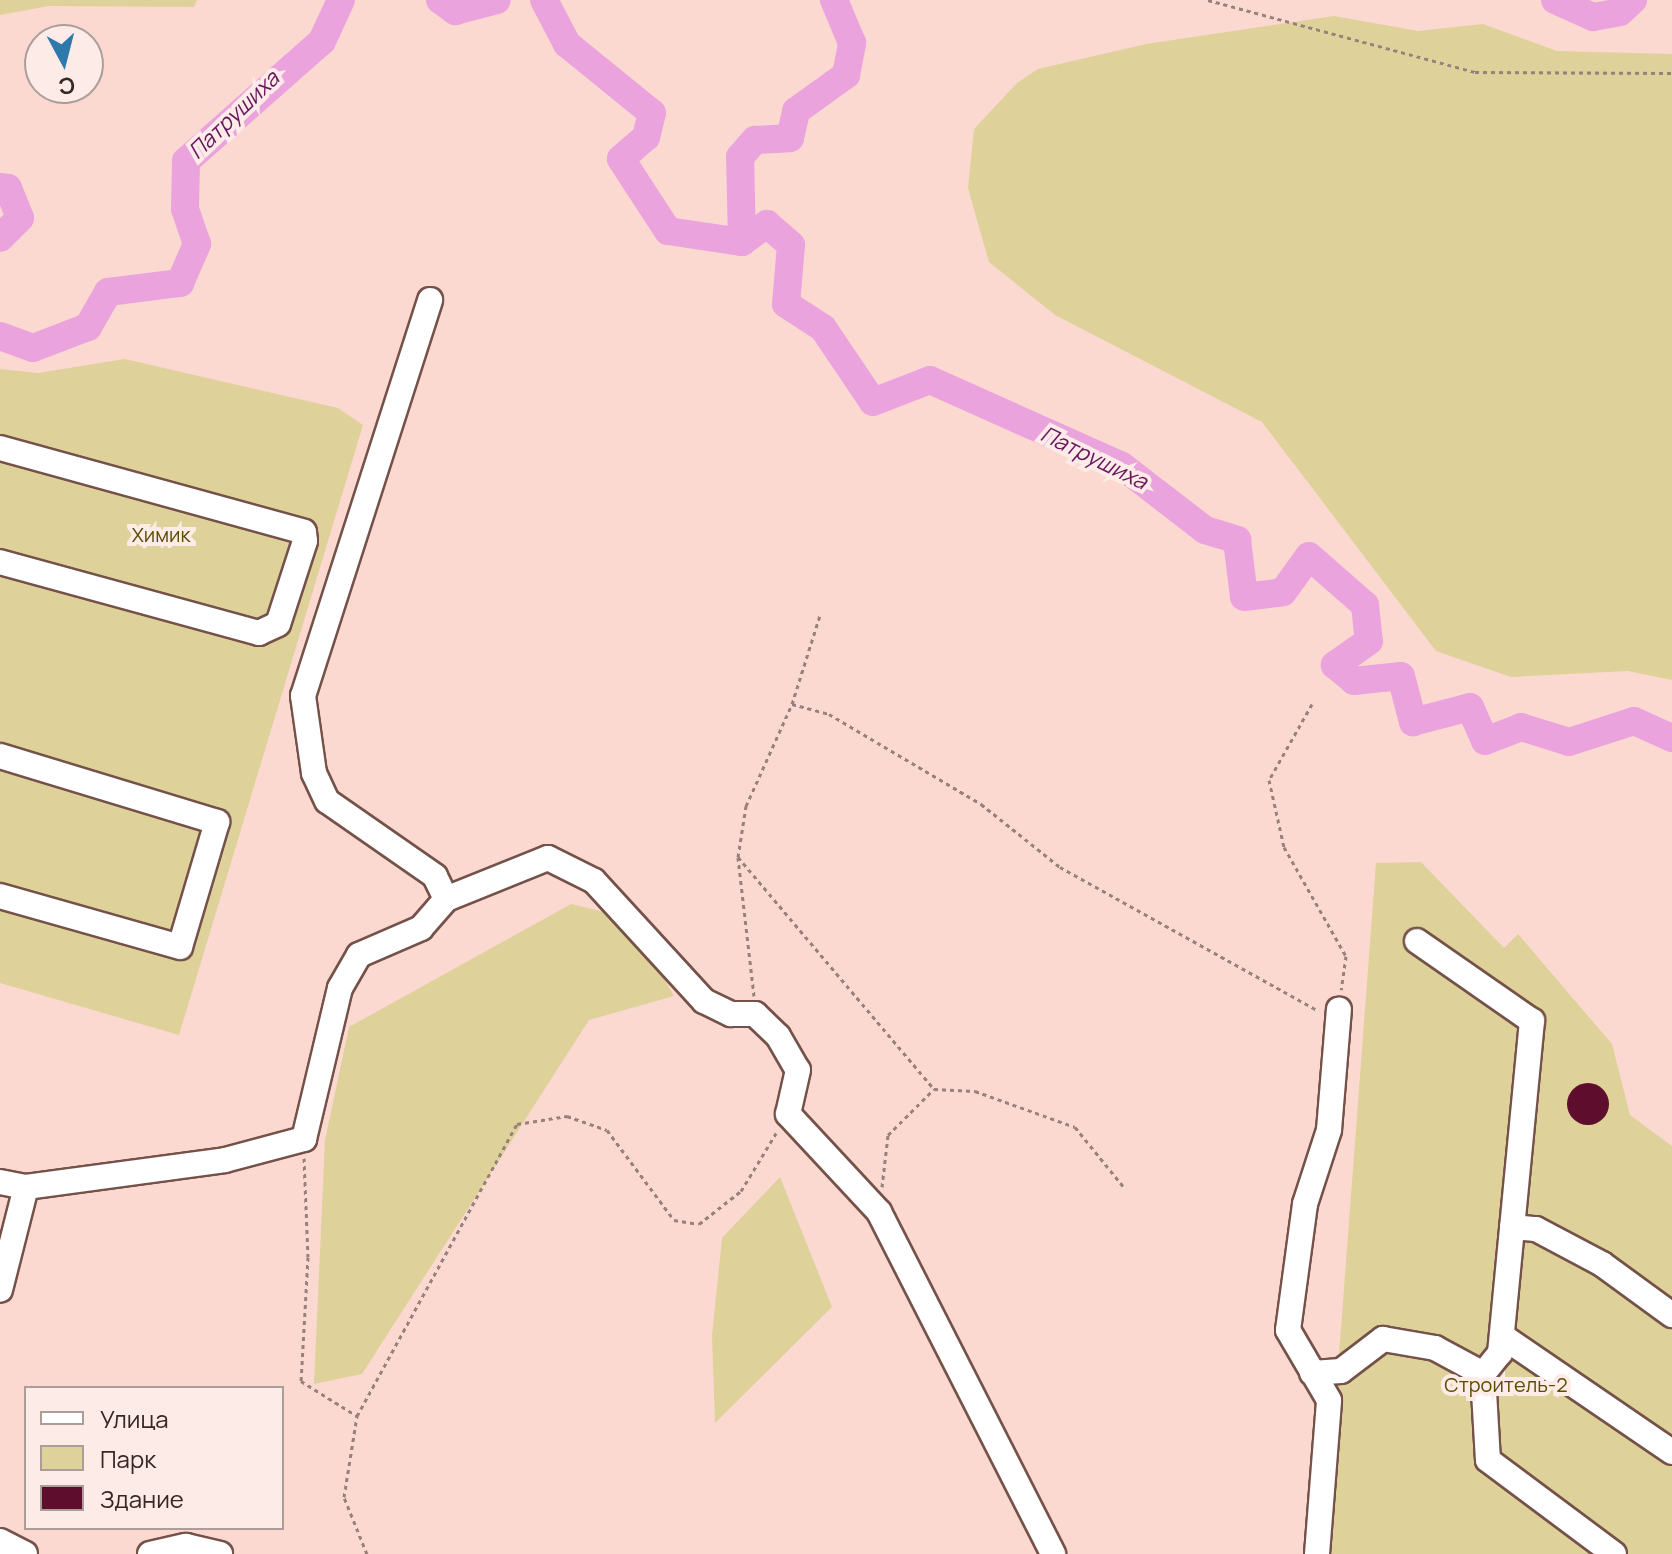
<!DOCTYPE html>
<meta charset="utf-8">
<style>
body{margin:0}
#map{position:relative;width:1672px;height:1554px;overflow:hidden;background:#fbd9d1;font-family:Manrope,sans-serif}
div>[style]{position:absolute}
.green>*{inset:0;background:#dfd19a}
.river>*{height:28px;margin:-14px;padding:0 14px;transform-origin:14px;border-radius:14px;background:#eba3de}
.building>*{inset:0;background:#5e0e2c}
.round{border-radius:50%}
.path>*{height:3px;margin-top:-1.5px;transform-origin:0;background:repeating-linear-gradient(90deg,#99807a 0 4px,transparent 0 8px)}
.roads{filter:drop-shadow(2px 0 #755249) drop-shadow(-2px 0 #755249) drop-shadow(0 2px #755249) drop-shadow(0 -2px #755249)}
.minor>*{height:24px;margin:-12px;padding:0 12px;transform-origin:12px;border-radius:12px;background:#fff}
span{translate:-50% -50%;white-space:nowrap;text-align:center;line-height:1.15;-webkit-text-stroke:8px #fcebe6;paint-order:stroke}
.park-label{font-size:20px;color:#5b4c01}
.water-label{font-size:22px;color:#67135d;font-style:italic}
.legend{position:absolute;left:24px;top:1386px;width:260px;height:144px;box-sizing:border-box;background:#fcebe6;border:2px solid #ad9d98;margin:0;padding:10px 14px;list-style:none;font-size:24px;color:#372723}
.legend li{display:flex;align-items:center;gap:16px;height:40px}
.legend b{width:40px;border:2px solid #ad9d98}
.north{position:absolute;left:24px;top:24px;width:80px;height:80px;box-sizing:border-box;background:#fcebe6;border:2px solid #ad9d98;border-radius:50%;rotate:173deg;font-size:22px;font-weight:700;line-height:32px;text-align:center;color:#372723}
.north::after{content:'';display:block;margin:auto;width:28px;height:36px;background:#2d79ac;clip-path:polygon(50% 0,100% 100%,50% 72%,0 100%)}
</style>
<div id="map">
<div class="green">
<div style="clip-path:polygon(0 0,197px 0,194px 7px,49px 6px,0 15px)"></div>
<div style="clip-path:polygon(1334px 16px,1418px 31px,1483px 24px,1557px 51px,1672px 54px,1672px 680px,1628px 671px,1511px 677px,1436px 651px,1262px 422px,1055px 315px,989px 262px,968px 188px,974px 129px,1017px 83px,1038px 69px,1146px 44px)"></div>
<div style="clip-path:polygon(125px 359px,338px 408px,363px 425px,179px 1035px,0 983px,0 369px,38px 373px)"></div>
<div style="clip-path:polygon(1421px 862px,1504px 948px,1518px 934px,1612px 1044px,1630px 1115px,1672px 1146px,1672px 1554px,1324px 1554px,1376px 863px)"></div>
<div style="clip-path:polygon(571px 904px,629px 918px,674px 996px,589px 1020px,362px 1374px,314px 1384px,325px 1140px,349px 1027px)"></div>
<div style="clip-path:polygon(780px 1177px,832px 1307px,715px 1423px,712px 1336px,722px 1238px)"></div>
</div>
<div class="river">
<div style="left:440px;top:0;width:19px;rotate:36deg"></div>
<div style="left:455px;top:11px;width:43px;rotate:-14.7deg"></div>
<div style="left:544px;top:0;width:50px;rotate:62.4deg"></div>
<div style="left:567px;top:44px;width:109px;rotate:39.1deg"></div>
<div style="left:652px;top:113px;width:25px;rotate:104deg"></div>
<div style="left:646px;top:137px;width:33px;rotate:139deg"></div>
<div style="left:621px;top:159px;width:86px;rotate:56.9deg"></div>
<div style="left:668px;top:231px;width:75px;rotate:8.5deg"></div>
<div style="left:742px;top:242px;width:31px;rotate:-36deg"></div>
<div style="left:767px;top:224px;width:32px;rotate:41deg"></div>
<div style="left:791px;top:245px;width:59px;rotate:94.8deg"></div>
<div style="left:786px;top:304px;width:44px;rotate:33deg"></div>
<div style="left:823px;top:328px;width:89px;rotate:56deg"></div>
<div style="left:873px;top:402px;width:61px;rotate:-21.1deg"></div>
<div style="left:930px;top:380px;width:210px;rotate:24.1deg"></div>
<div style="left:1122px;top:466px;width:105px;rotate:37.6deg"></div>
<div style="left:1205px;top:530px;width:34px;rotate:17deg"></div>
<div style="left:1237px;top:540px;width:57px;rotate:83deg"></div>
<div style="left:1244px;top:597px;width:39px;rotate:-7deg"></div>
<div style="left:1283px;top:592px;width:44px;rotate:-54.2deg"></div>
<div style="left:1309px;top:556px;width:74px;rotate:41.2deg"></div>
<div style="left:1365px;top:605px;width:36px;rotate:84deg"></div>
<div style="left:1369px;top:641px;width:42px;rotate:144.8deg"></div>
<div style="left:1335px;top:665px;width:25px;rotate:40deg"></div>
<div style="left:1354px;top:681px;width:47px;rotate:-6.1deg"></div>
<div style="left:1401px;top:676px;width:48px;rotate:75.4deg"></div>
<div style="left:1413px;top:722px;width:59px;rotate:-14.7deg"></div>
<div style="left:1470px;top:707px;width:37px;rotate:66deg"></div>
<div style="left:1485px;top:741px;width:39px;rotate:-21deg"></div>
<div style="left:1521px;top:727px;width:50px;rotate:17.4deg"></div>
<div style="left:1569px;top:742px;width:68px;rotate:-17.9deg"></div>
<div style="left:1634px;top:721px;width:42px;rotate:24.1deg"></div>
<div style="left:1555px;top:0;width:42px;rotate:24.1deg"></div>
<div style="left:1593px;top:17px;width:27px;rotate:-10deg"></div>
<div style="left:1620px;top:12px;width:18px;rotate:-43deg"></div>
<div style="left:0;top:187px;width:8px;rotate:7deg"></div>
<div style="left:8px;top:188px;width:32px;rotate:68deg"></div>
<div style="left:20px;top:218px;width:28px;rotate:135deg"></div>
<div style="left:742px;top:242px;width:85px;rotate:-91.3deg"></div>
<div style="left:740px;top:157px;width:23px;rotate:-49deg"></div>
<div style="left:755px;top:140px;width:35px;rotate:-3deg"></div>
<div style="left:790px;top:138px;width:28px;rotate:-77deg"></div>
<div style="left:796px;top:111px;width:62px;rotate:-35.8deg"></div>
<div style="left:846px;top:75px;width:33px;rotate:-79deg"></div>
<div style="left:852px;top:43px;width:47px;rotate:-112.7deg"></div>
<div style="left:0;top:336px;width:35px;rotate:20deg"></div>
<div style="left:33px;top:348px;width:59px;rotate:-20.9deg"></div>
<div style="left:88px;top:327px;width:40px;rotate:-60.3deg"></div>
<div style="left:108px;top:292px;width:73px;rotate:-7.1deg"></div>
<div style="left:180px;top:283px;width:43px;rotate:-66.4deg"></div>
<div style="left:197px;top:244px;width:37px;rotate:-109deg"></div>
<div style="left:185px;top:209px;width:48px;rotate:-88.8deg"></div>
<div style="left:186px;top:161px;width:181px;rotate:-41.4deg"></div>
<div style="left:322px;top:41px;width:45px;rotate:-65.1deg"></div>
</div>
<div class="building">
<div class="round" style="left:1567px;top:1083px;width:42px;height:42px"></div>
</div>
<div class="path">
<div style="left:1208px;top:0;width:277px;rotate:15.1deg"></div>
<div style="left:1475px;top:72px;width:197px;rotate:0.3deg"></div>
<div style="left:792px;top:704px;width:38px;rotate:15deg"></div>
<div style="left:829px;top:714px;width:177px;rotate:30.6deg"></div>
<div style="left:981px;top:804px;width:101px;rotate:38.6deg"></div>
<div style="left:1060px;top:867px;width:296px;rotate:29.1deg"></div>
<div style="left:1312px;top:704px;width:87px;rotate:119.5deg"></div>
<div style="left:1269px;top:780px;width:69px;rotate:77.4deg"></div>
<div style="left:1284px;top:847px;width:125px;rotate:60.4deg"></div>
<div style="left:1346px;top:956px;width:34px;rotate:98deg"></div>
<div style="left:738px;top:857px;width:304px;rotate:49.8deg"></div>
<div style="left:754px;top:996px;width:140px;rotate:-96.6deg"></div>
<div style="left:738px;top:857px;width:52px;rotate:-81.1deg"></div>
<div style="left:746px;top:806px;width:112px;rotate:-65.7deg"></div>
<div style="left:792px;top:704px;width:93px;rotate:-72.5deg"></div>
<div style="left:304px;top:1158px;width:99px;rotate:87.7deg"></div>
<div style="left:308px;top:1257px;width:124px;rotate:93.2deg"></div>
<div style="left:301px;top:1381px;width:66px;rotate:32deg"></div>
<div style="left:882px;top:1187px;width:52px;rotate:-83.4deg"></div>
<div style="left:888px;top:1135px;width:65px;rotate:-45deg"></div>
<div style="left:934px;top:1089px;width:41px;rotate:2.8deg"></div>
<div style="left:975px;top:1091px;width:106px;rotate:19.8deg"></div>
<div style="left:1075px;top:1127px;width:76px;rotate:50.9deg"></div>
<div style="left:367px;top:1554px;width:61px;rotate:-112deg"></div>
<div style="left:344px;top:1497px;width:82px;rotate:-80.9deg"></div>
<div style="left:357px;top:1416px;width:333px;rotate:-61.3deg"></div>
<div style="left:517px;top:1124px;width:51px;rotate:-9.1deg"></div>
<div style="left:567px;top:1116px;width:42px;rotate:19.3deg"></div>
<div style="left:607px;top:1130px;width:112px;rotate:53.3deg"></div>
<div style="left:674px;top:1220px;width:25px;rotate:9deg"></div>
<div style="left:699px;top:1224px;width:53px;rotate:-38.2deg"></div>
<div style="left:741px;top:1191px;width:71px;rotate:-58.8deg"></div>
</div>
<div class="roads">
<div class="minor">
<div style="left:0;top:448px;width:315px;rotate:15.4deg"></div>
<div style="left:304px;top:532px;width:9px;rotate:84deg"></div>
<div style="left:305px;top:541px;width:87px;rotate:108deg"></div>
<div style="left:278px;top:624px;width:21px;rotate:155deg"></div>
<div style="left:259px;top:633px;width:269px;rotate:-164.7deg"></div>
<div style="left:0;top:756px;width:227px;rotate:16.9deg"></div>
<div style="left:217px;top:822px;width:130px;rotate:106.5deg"></div>
<div style="left:180px;top:947px;width:187px;rotate:-164.2deg"></div>
<div style="left:446px;top:899px;width:110px;rotate:-21.9deg"></div>
<div style="left:548px;top:858px;width:51px;rotate:26.6deg"></div>
<div style="left:594px;top:881px;width:163px;rotate:47.5deg"></div>
<div style="left:704px;top:1001px;width:30px;rotate:26deg"></div>
<div style="left:731px;top:1014px;width:24px"></div>
<div style="left:755px;top:1014px;width:32px;rotate:44deg"></div>
<div style="left:778px;top:1036px;width:39px;rotate:60deg"></div>
<div style="left:798px;top:1070px;width:45px;rotate:102.8deg"></div>
<div style="left:788px;top:1114px;width:134px;rotate:47.1deg"></div>
<div style="left:879px;top:1212px;width:384px;rotate:63deg"></div>
<div style="left:0;top:1182px;width:26px;rotate:11deg"></div>
<div style="left:26px;top:1187px;width:106px;rotate:104.2deg"></div>
<div style="left:26px;top:1187px;width:201px;rotate:-7.7deg"></div>
<div style="left:225px;top:1160px;width:82px;rotate:-14.9deg"></div>
<div style="left:304px;top:1139px;width:155px;rotate:-76.6deg"></div>
<div style="left:340px;top:988px;width:38px;rotate:-60deg"></div>
<div style="left:359px;top:955px;width:68px;rotate:-23.5deg"></div>
<div style="left:421px;top:928px;width:38px;rotate:-49deg"></div>
<div style="left:446px;top:899px;width:25px;rotate:-116deg"></div>
<div style="left:435px;top:876px;width:131px;rotate:-145.2deg"></div>
<div style="left:327px;top:801px;width:31px;rotate:-115deg"></div>
<div style="left:314px;top:773px;width:78px;rotate:-98.1deg"></div>
<div style="left:303px;top:696px;width:416px;rotate:-72.2deg"></div>
<div style="left:1512px;top:1227px;width:24px;rotate:5deg"></div>
<div style="left:1536px;top:1229px;width:75px;rotate:27.9deg"></div>
<div style="left:1602px;top:1264px;width:87px;rotate:36.1deg"></div>
<div style="left:1502px;top:1336px;width:206px;rotate:34.3deg"></div>
<div style="left:1312px;top:1373px;width:29px;rotate:-4deg"></div>
<div style="left:1341px;top:1371px;width:53px;rotate:-37.3deg"></div>
<div style="left:1383px;top:1339px;width:53px;rotate:9.8deg"></div>
<div style="left:1435px;top:1348px;width:55px;rotate:28.4deg"></div>
<div style="left:1483px;top:1374px;width:27px;rotate:-51deg"></div>
<div style="left:1500px;top:1353px;width:334px;rotate:-84.5deg"></div>
<div style="left:1532px;top:1021px;width:140px;rotate:-145.2deg"></div>
<div style="left:1483px;top:1374px;width:86px;rotate:86.7deg"></div>
<div style="left:1488px;top:1460px;width:157px;rotate:36.7deg"></div>
<div style="left:0;top:1541px;width:28px;rotate:27deg"></div>
<div style="left:150px;top:1554px;width:37px;rotate:-13deg"></div>
<div style="left:186px;top:1546px;width:35px;rotate:13deg"></div>
<div style="left:1317px;top:1554px;width:154px;rotate:-85.5deg"></div>
<div style="left:1329px;top:1400px;width:81px;rotate:-120.4deg"></div>
<div style="left:1288px;top:1330px;width:127px;rotate:-82.3deg"></div>
<div style="left:1305px;top:1204px;width:78px;rotate:-72deg"></div>
<div style="left:1329px;top:1130px;width:121px;rotate:-85.3deg"></div>
</div>
</div>
<div class="park-label">
<span style="left:161px;top:534px">Химик</span>
<span style="left:1506px;top:1384px">Строитель-2</span>
</div>
<div class="water-label">
<span style="left:234px;top:115px;rotate:-44deg">Патрушиха</span>
<span style="left:1094px;top:458px;rotate:26deg">Патрушиха</span>
</div>
<ul class="legend">
<li><b style="height:10px;background:#fff"></b>Улица</li>
<li><b style="height:22px;background:#dfd19a"></b>Парк</li>
<li><b style="height:22px;background:#5e0e2c"></b>Здание</li>
</ul>
<div class="north">С</div>
</div>
